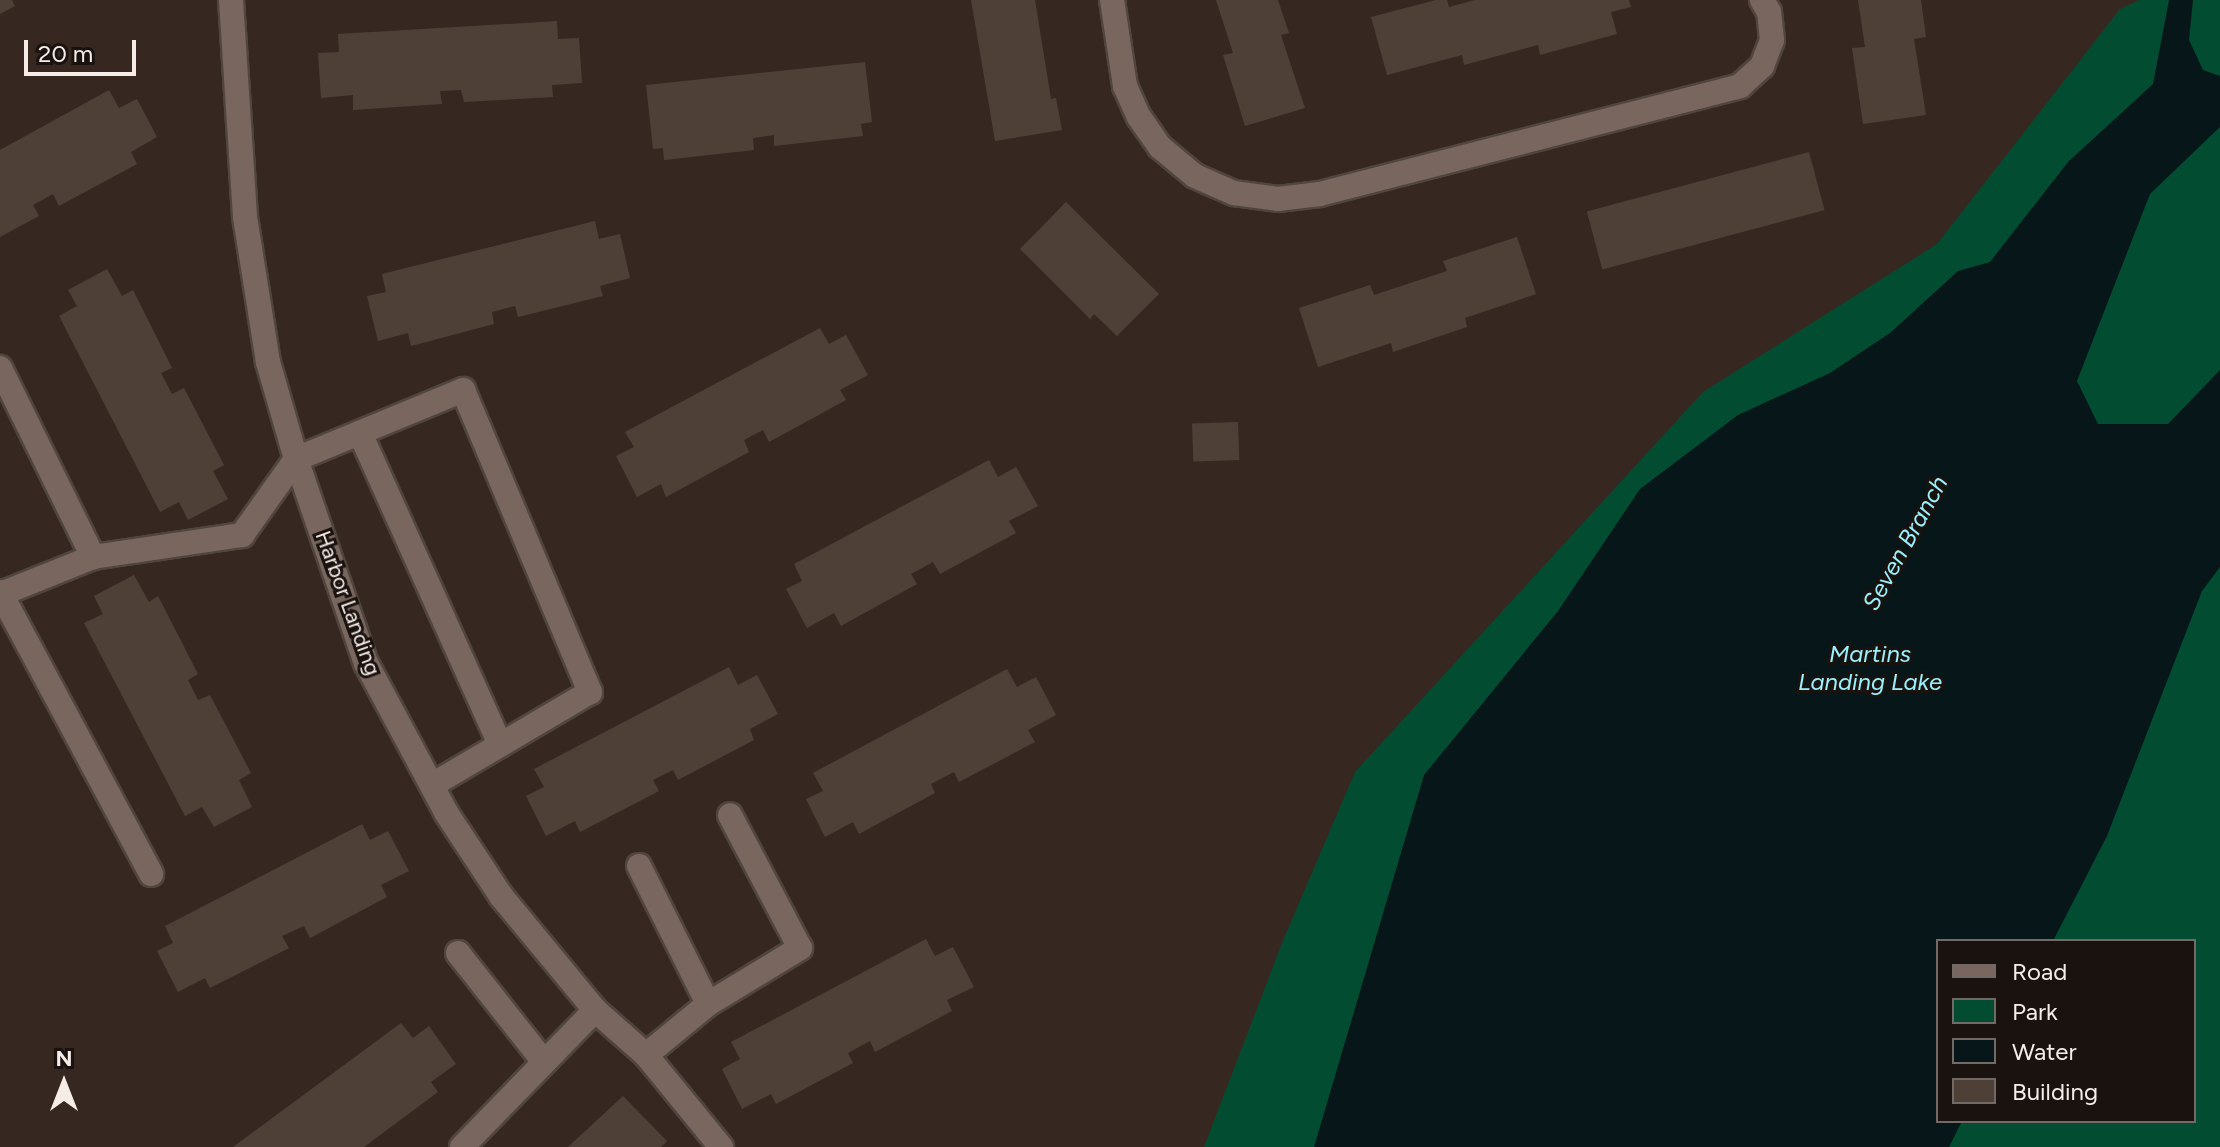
<!DOCTYPE html>
<style>
body{margin:0}
#map{position:relative;width:2220px;height:1147px;overflow:hidden;background:#362721;font-family:Figtree,sans-serif}
div>[style]{position:absolute}
.green>*{inset:0;background:#024d32}
.water>*{inset:0;background:#071719}
.building>*{inset:0;background:#4f4037;transform-origin:0 0}
.roads{filter:drop-shadow(2px 0 #51453f) drop-shadow(-2px 0 #51453f) drop-shadow(0 2px #51453f) drop-shadow(0 -2px #51453f)}
.minor>*{height:24px;margin:-12px;padding:0 12px;transform-origin:12px;border-radius:12px;background:#79675f}
span{translate:-50% -50%;white-space:nowrap;text-align:center;line-height:1.15;-webkit-text-stroke:6px #19120f;paint-order:stroke}
.street-label{font-size:22px;color:#f7ede8}
.water-label{font-size:24px;color:#98f1fc;font-style:italic}
.legend{position:absolute;left:1936px;top:939px;width:260px;height:184px;box-sizing:border-box;background:#19120f;border:2px solid #726a66;margin:0;padding:10px 14px;list-style:none;font-size:24px;color:#f7ede8}
.legend li{display:flex;align-items:center;gap:16px;height:40px}
.legend b{width:40px;border:2px solid #726a66}
.north{position:absolute;left:24px;top:1043px;width:80px;height:80px;-webkit-text-stroke:6px #19120f;paint-order:stroke;rotate:0deg;font-size:22px;font-weight:700;line-height:32px;text-align:center;color:#f7ede8}
.north::after{content:'';display:block;margin:auto;width:28px;height:36px;background:#f7ede8;clip-path:polygon(50% 0,100% 100%,50% 72%,0 100%)}
.scale{position:absolute;left:24px;top:40px;width:112px;height:36px;box-sizing:border-box;border:4px solid #f7ede8;border-top:0;padding-left:10px;font-size:24px;line-height:28px;white-space:nowrap;color:#f7ede8;-webkit-text-stroke:6px #19120f;paint-order:stroke}
</style>
<div id="map">
<div class="green">
<div style="clip-path:polygon(evenodd,2139px 0,2220px 0,2220px 1147px,1204px 1147px,1284px 938px,1355px 772px,1703px 392px,1937px 244px,2120px 9px,2139px 0,1938px 941px,2194px 941px,2194px 1121px,1938px 1121px,1938px 941px)"></div>
</div>
<div class="water">
<div style="clip-path:polygon(2169px 0,2193px 0,2189px 40px,2203px 70px,2220px 76px,2220px 127px,2150px 194px,2077px 381px,2098px 424px,2168px 424px,2220px 370px,2220px 567px,2202px 591px,2107px 836px,2053px 941px,1938px 941px,1938px 1121px,1962px 1121px,1949px 1147px,1314px 1147px,1424px 775px,1558px 611px,1640px 489px,1738px 415px,1830px 373px,1890px 333px,1958px 271px,1990px 262px,2068px 162px,2153px 84px)"></div>
</div>
<div class="building">
<div style="clip-path:polygon(0 0,12px 0,15px 6px,0 14px)"></div>
<div style="clip-path:polygon(971px 0,1035px 0,1051px 99px,1056px 98px,1062px 130px,995px 141px)"></div>
<div style="clip-path:polygon(1216px 0,1278px 0,1289px 33px,1281px 35px,1305px 108px,1245px 126px,1223px 55px,1233px 53px)"></div>
<div style="clip-path:polygon(1436px 0,1447px 0,1449px 7px,1475px 0,1629px 0,1631px 7px,1611px 12px,1617px 34px,1540px 55px,1538px 45px,1464px 65px,1462px 55px,1387px 75px,1371px 17px)"></div>
<div style="clip-path:polygon(1858px 0,1921px 0,1926px 37px,1914px 39px,1926px 115px,1863px 124px,1852px 48px,1865px 47px)"></div>
<div style="clip-path:polygon(557px 21px,558px 39px,579px 38px,582px 83px,552px 85px,553px 97px,464px 102px,461px 90px,440px 91px,442px 104px,353px 110px,353px 95px,321px 98px,318px 53px,339px 52px,338px 34px)"></div>
<div style="clip-path:polygon(865px 62px,872px 122px,861px 124px,863px 136px,774px 146px,774px 135px,753px 138px,754px 150px,664px 160px,663px 148px,653px 149px,646px 85px)"></div>
<div style="clip-path:polygon(109px 90px,119px 108px,137px 99px,157px 137px,131px 152px,137px 164px,59px 206px,53px 194px,33px 205px,39px 216px,0 237px,0 150px)"></div>
<div style="left:1809px;top:152px;width:60px;height:230px;rotate:75deg"></div>
<div style="clip-path:polygon(1066px 202px,1159px 294px,1117px 336px,1094px 314px,1090px 319px,1020px 249px)"></div>
<div style="clip-path:polygon(595px 221px,599px 239px,620px 234px,630px 278px,600px 286px,603px 296px,518px 317px,515px 306px,492px 312px,494px 324px,411px 346px,408px 333px,378px 341px,367px 296px,386px 292px,382px 274px)"></div>
<div style="clip-path:polygon(1517px 237px,1536px 294px,1465px 318px,1467px 327px,1393px 352px,1391px 343px,1318px 367px,1299px 308px,1370px 285px,1374px 295px,1447px 271px,1443px 261px)"></div>
<div style="clip-path:polygon(107px 269px,122px 296px,133px 290px,172px 368px,161px 373px,172px 394px,184px 388px,224px 465px,213px 471px,228px 499px,188px 520px,179px 502px,160px 512px,59px 316px,77px 306px,68px 290px)"></div>
<div style="clip-path:polygon(820px 328px,829px 344px,846px 335px,868px 375px,840px 390px,846px 400px,769px 442px,763px 430px,744px 440px,749px 452px,666px 497px,661px 484px,637px 497px,616px 456px,634px 447px,625px 432px)"></div>
<div style="left:1238px;top:422px;width:38px;height:46px;rotate:88deg"></div>
<div style="clip-path:polygon(989px 460px,998px 477px,1016px 467px,1038px 506px,1009px 521px,1016px 533px,940px 574px,933px 562px,911px 574px,917px 584px,841px 626px,834px 613px,807px 628px,786px 589px,802px 581px,794px 564px)"></div>
<div style="clip-path:polygon(134px 575px,149px 602px,158px 596px,198px 674px,188px 680px,198px 700px,210px 695px,251px 773px,239px 780px,252px 807px,214px 827px,202px 807px,185px 816px,84px 623px,103px 614px,94px 596px)"></div>
<div style="clip-path:polygon(729px 667px,738px 685px,757px 675px,778px 714px,750px 729px,754px 740px,678px 780px,673px 770px,653px 780px,659px 791px,580px 832px,575px 821px,546px 836px,526px 796px,544px 787px,534px 769px)"></div>
<div style="clip-path:polygon(1007px 669px,1017px 687px,1036px 677px,1056px 715px,1028px 730px,1035px 742px,959px 782px,954px 772px,931px 784px,935px 793px,859px 834px,853px 822px,825px 837px,806px 799px,823px 791px,813px 773px)"></div>
<div style="clip-path:polygon(362px 824px,370px 840px,388px 831px,409px 871px,381px 885px,387px 897px,310px 938px,304px 926px,282px 936px,289px 948px,210px 988px,205px 978px,178px 992px,157px 951px,173px 943px,165px 926px)"></div>
<div style="clip-path:polygon(926px 939px,935px 956px,953px 947px,974px 987px,947px 1000px,952px 1011px,875px 1052px,870px 1041px,848px 1053px,853px 1063px,776px 1104px,771px 1094px,742px 1109px,722px 1069px,740px 1059px,731px 1042px)"></div>
<div style="clip-path:polygon(401px 1023px,413px 1038px,429px 1026px,456px 1064px,431px 1082px,438px 1092px,364px 1147px,233px 1147px)"></div>
<div style="clip-path:polygon(623px 1096px,667px 1141px,661px 1147px,568px 1147px)"></div>
</div>
<div class="roads">
<div class="minor">
<div style="left:231px;top:0;width:217px;rotate:86.3deg"></div>
<div style="left:245px;top:217px;width:147px;rotate:81deg"></div>
<div style="left:268px;top:362px;width:101px;rotate:73.9deg"></div>
<div style="left:296px;top:459px;width:216px;rotate:71.1deg"></div>
<div style="left:366px;top:663px;width:171px;rotate:61.8deg"></div>
<div style="left:447px;top:814px;width:98px;rotate:56.6deg"></div>
<div style="left:501px;top:896px;width:148px;rotate:50.5deg"></div>
<div style="left:595px;top:1010px;width:68px;rotate:41.4deg"></div>
<div style="left:646px;top:1055px;width:119px;rotate:50.8deg"></div>
<div style="left:1112px;top:0;width:87px;rotate:81.4deg"></div>
<div style="left:1125px;top:86px;width:34px;rotate:66deg"></div>
<div style="left:1139px;top:117px;width:37px;rotate:55deg"></div>
<div style="left:1160px;top:147px;width:45px;rotate:39.6deg"></div>
<div style="left:1195px;top:176px;width:43px;rotate:23.6deg"></div>
<div style="left:1234px;top:193px;width:44px;rotate:7.8deg"></div>
<div style="left:1278px;top:199px;width:42px;rotate:-6.8deg"></div>
<div style="left:1320px;top:194px;width:434px;rotate:-14.4deg"></div>
<div style="left:1740px;top:86px;width:30px;rotate:-42deg"></div>
<div style="left:1762px;top:66px;width:28px;rotate:-69deg"></div>
<div style="left:1772px;top:40px;width:28px;rotate:-96deg"></div>
<div style="left:1769px;top:12px;width:14px;rotate:-120deg"></div>
<div style="left:0;top:368px;width:211px;rotate:63.8deg"></div>
<div style="left:360px;top:433px;width:342px;rotate:65.8deg"></div>
<div style="left:0;top:592px;width:320px;rotate:61.8deg"></div>
<div style="left:1px;top:594px;width:99px;rotate:-21.9deg"></div>
<div style="left:93px;top:557px;width:151px;rotate:-8.4deg"></div>
<div style="left:242px;top:535px;width:93px;rotate:-54.6deg"></div>
<div style="left:296px;top:459px;width:181px;rotate:-22.4deg"></div>
<div style="left:463px;top:390px;width:328px;rotate:67.2deg"></div>
<div style="left:590px;top:692px;width:183px;rotate:149.5deg"></div>
<div style="left:639px;top:866px;width:154px;rotate:63.4deg"></div>
<div style="left:458px;top:953px;width:139px;rotate:51.7deg"></div>
<div style="left:646px;top:1055px;width:80px;rotate:-39.4deg"></div>
<div style="left:708px;top:1004px;width:108px;rotate:-31.3deg"></div>
<div style="left:800px;top:948px;width:150px;rotate:-117.8deg"></div>
<div style="left:462px;top:1147px;width:191px;rotate:-45.8deg"></div>
</div>
</div>
<div class="street-label">
<span style="left:348px;top:603px;rotate:70deg">Harbor Landing</span>
</div>
<div class="water-label">
<span style="left:1905px;top:543px;rotate:-61deg">Seven Branch</span>
<span style="left:1870px;top:668px">Martins<br>Landing Lake</span>
</div>
<ul class="legend">
<li><b style="height:10px;background:#79675f"></b>Road</li>
<li><b style="height:22px;background:#024d32"></b>Park</li>
<li><b style="height:22px;background:#071719"></b>Water</li>
<li><b style="height:22px;background:#4f4037"></b>Building</li>
</ul>
<div class="north">N</div>
<div class="scale">20 m</div>
</div>
